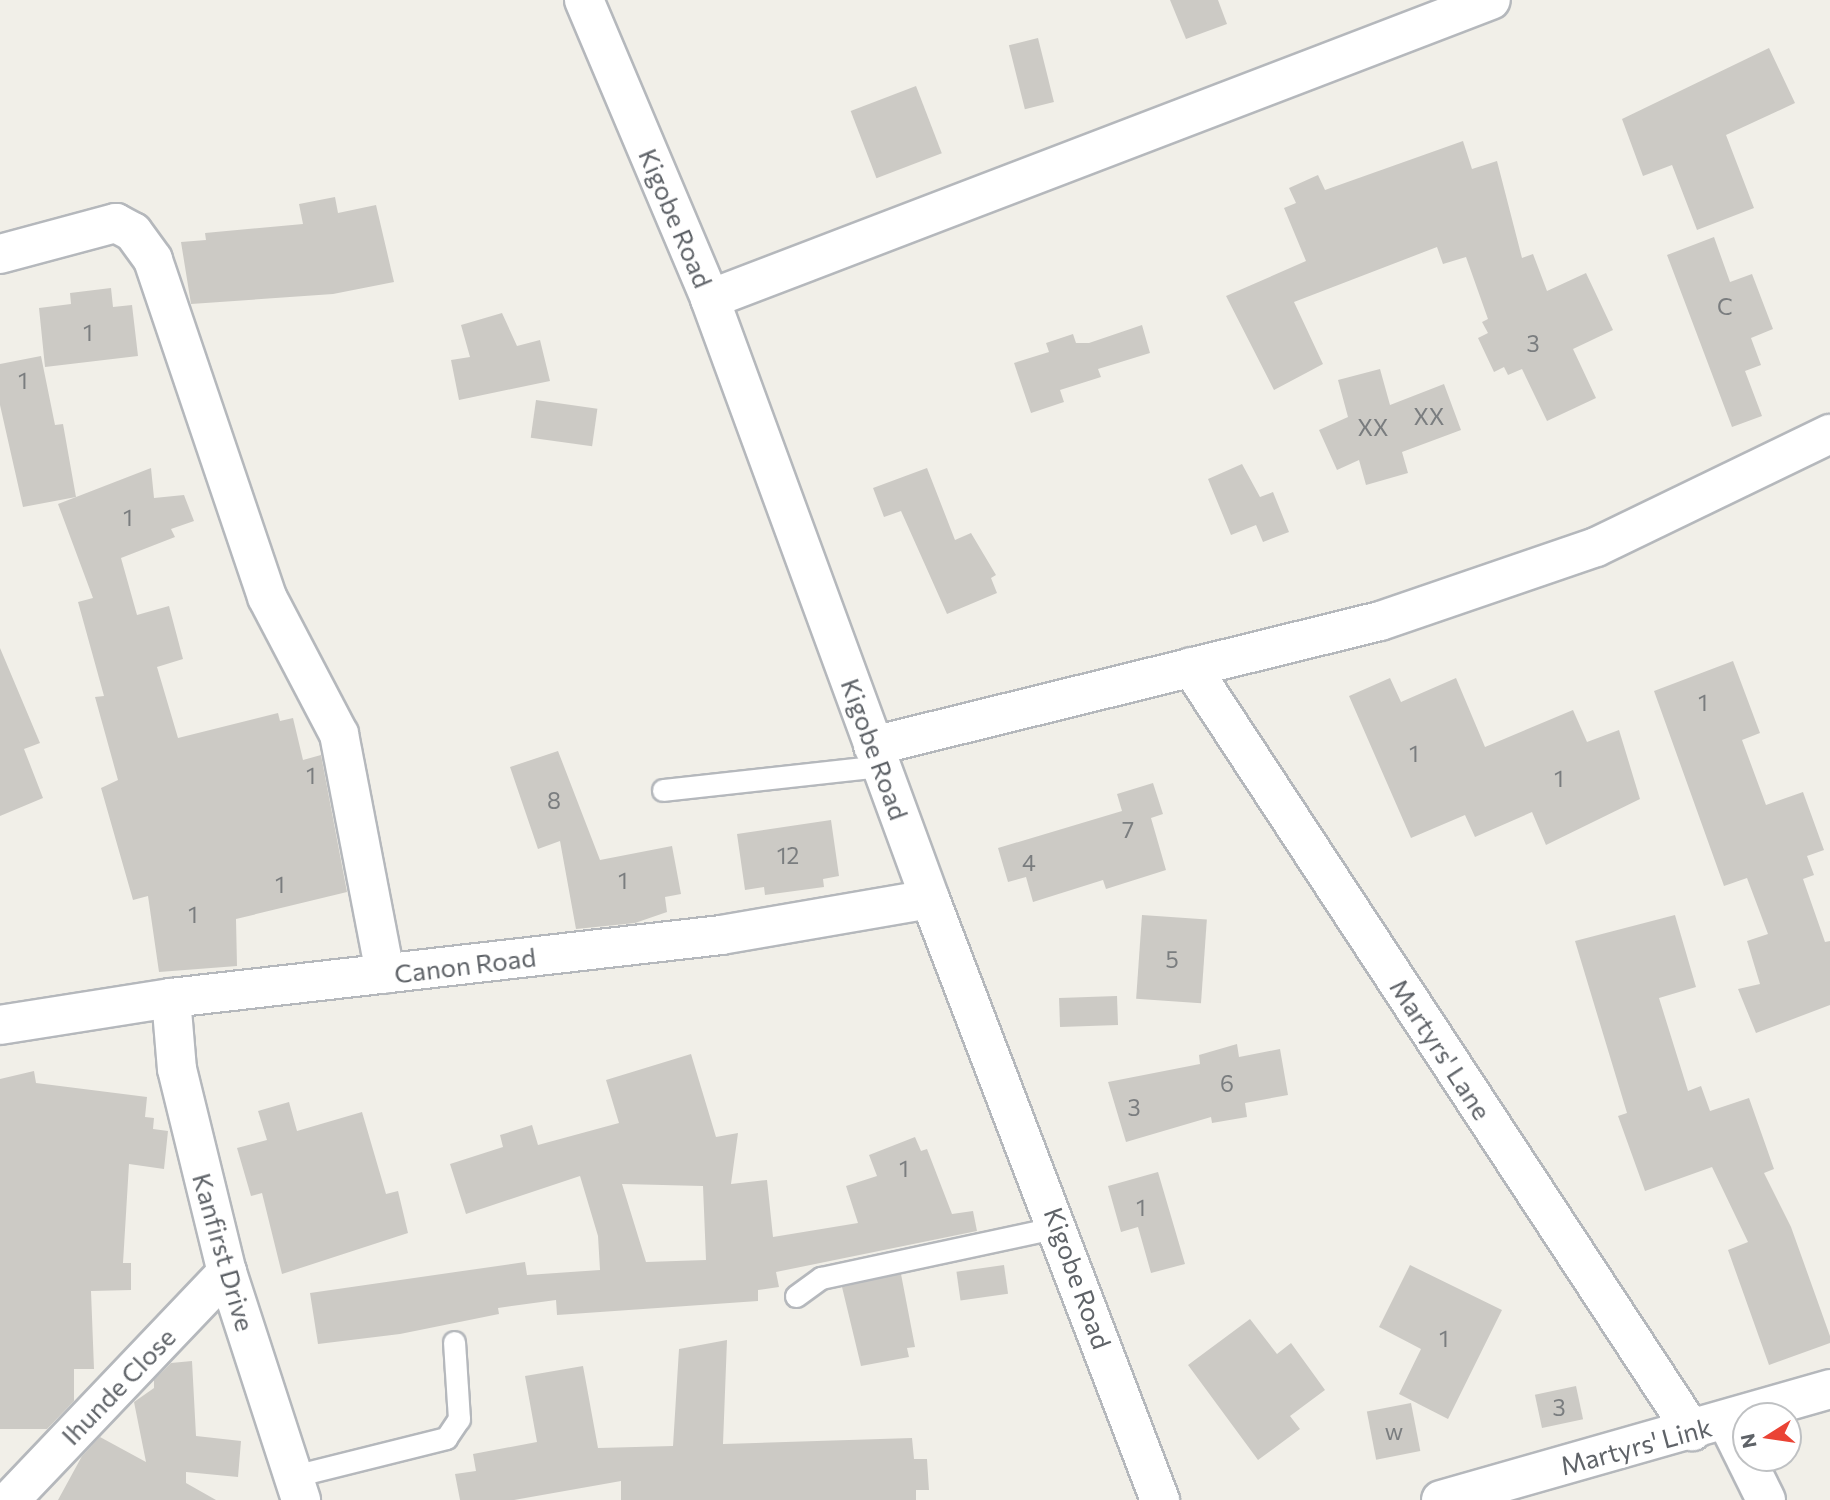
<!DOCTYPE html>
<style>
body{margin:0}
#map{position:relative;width:1830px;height:1500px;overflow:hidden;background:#f1efe8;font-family:Commissioner,sans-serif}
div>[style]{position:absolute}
.building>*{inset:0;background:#cccac5;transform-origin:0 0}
.roads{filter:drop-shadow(2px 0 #b5b8bc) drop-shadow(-2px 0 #b5b8bc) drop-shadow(0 2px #b5b8bc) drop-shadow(0 -2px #b5b8bc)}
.lane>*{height:21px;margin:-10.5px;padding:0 10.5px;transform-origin:10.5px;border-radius:10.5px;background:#fff}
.street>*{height:38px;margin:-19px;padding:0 19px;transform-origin:19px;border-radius:19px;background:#fff}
.secondary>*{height:38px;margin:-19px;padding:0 19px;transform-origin:19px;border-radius:19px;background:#fff}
span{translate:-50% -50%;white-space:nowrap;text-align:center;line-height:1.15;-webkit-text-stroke:5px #fff;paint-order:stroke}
.number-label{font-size:23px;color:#7a7d7f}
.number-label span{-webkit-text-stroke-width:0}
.street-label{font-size:26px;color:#5f6368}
.north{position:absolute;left:1732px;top:1402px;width:70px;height:70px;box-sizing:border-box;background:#fff;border:2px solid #bfc1c3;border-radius:50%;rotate:258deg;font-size:19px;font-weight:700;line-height:28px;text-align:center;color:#5f6368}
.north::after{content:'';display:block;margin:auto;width:24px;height:32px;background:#ea4335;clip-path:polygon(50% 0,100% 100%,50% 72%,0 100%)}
</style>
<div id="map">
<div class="building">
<div style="clip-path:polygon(1170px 0,1218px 0,1227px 24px,1186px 39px)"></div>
<div style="left:1038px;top:38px;width:66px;height:30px;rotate:76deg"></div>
<div style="clip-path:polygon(1769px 48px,1795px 103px,1726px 135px,1754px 208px,1697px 230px,1672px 165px,1643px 176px,1622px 119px)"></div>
<div style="left:916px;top:86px;width:72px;height:70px;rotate:69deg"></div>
<div style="clip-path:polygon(1463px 141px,1472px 169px,1497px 161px,1522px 258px,1533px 254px,1547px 291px,1586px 273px,1613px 330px,1573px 349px,1596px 398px,1547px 421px,1522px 369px,1508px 375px,1504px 367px,1494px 372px,1478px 338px,1488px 333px,1482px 322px,1488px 319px,1466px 257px,1443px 264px,1437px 247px,1294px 302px,1323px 364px,1274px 390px,1226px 296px,1306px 261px,1284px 208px,1296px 203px,1289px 188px,1318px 175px,1325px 190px)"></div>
<div style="clip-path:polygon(335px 197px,338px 213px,376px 205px,394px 282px,333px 294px,191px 304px,181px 242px,206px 240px,205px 233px,303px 224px,299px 204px)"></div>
<div style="clip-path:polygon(1714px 237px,1730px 282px,1752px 274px,1773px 329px,1751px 338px,1761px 365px,1745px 371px,1762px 416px,1732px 427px,1667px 255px)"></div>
<div style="clip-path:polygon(111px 288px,113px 307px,132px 305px,138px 356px,45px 367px,39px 308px,71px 304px,70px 293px)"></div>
<div style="clip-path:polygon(502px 313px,517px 346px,540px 340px,550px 381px,459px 400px,451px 360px,470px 357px,461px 325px)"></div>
<div style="clip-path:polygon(1142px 325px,1150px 353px,1098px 369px,1101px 377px,1060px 390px,1064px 402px,1031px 413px,1014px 363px,1049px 352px,1046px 343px,1073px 334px,1076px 343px,1089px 343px)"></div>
<div style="clip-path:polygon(41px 356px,55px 425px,63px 424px,76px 497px,23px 507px,0 405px,0 364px)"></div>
<div style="clip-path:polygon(1380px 369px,1390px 405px,1444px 384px,1461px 430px,1402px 452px,1408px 473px,1366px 485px,1359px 460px,1337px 470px,1319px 430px,1348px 417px,1338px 380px)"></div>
<div style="left:536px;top:400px;width:62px;height:38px;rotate:8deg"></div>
<div style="clip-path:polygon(1242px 464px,1260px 497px,1273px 492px,1289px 532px,1263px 542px,1256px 525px,1231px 535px,1208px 479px)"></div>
<div style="clip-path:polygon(151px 468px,154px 498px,184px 495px,194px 521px,171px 529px,175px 537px,121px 558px,137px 615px,169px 606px,183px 659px,157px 667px,178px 738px,278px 713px,280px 721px,293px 718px,303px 760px,321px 755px,347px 892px,236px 919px,237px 966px,159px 972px,148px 896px,133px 900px,101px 788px,118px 780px,95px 697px,104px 696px,78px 602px,93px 598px,58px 504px)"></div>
<div style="clip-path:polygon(927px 468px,955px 540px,971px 533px,996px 575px,991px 578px,997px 593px,947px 614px,901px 511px,884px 517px,873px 488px)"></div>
<div style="clip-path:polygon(0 648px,40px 743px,24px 749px,43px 798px,0 816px)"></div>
<div style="clip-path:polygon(1733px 661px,1760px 733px,1742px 740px,1766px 805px,1803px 792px,1824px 850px,1807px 856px,1814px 875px,1803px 879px,1825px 942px,1830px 941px,1830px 1005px,1756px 1033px,1738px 989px,1760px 984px,1747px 941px,1768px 934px,1747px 878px,1724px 886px,1654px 691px)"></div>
<div style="clip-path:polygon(1390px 678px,1401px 702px,1456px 678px,1485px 747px,1573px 710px,1587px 742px,1619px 730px,1640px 799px,1546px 845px,1532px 812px,1475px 837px,1465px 815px,1411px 838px,1349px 696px)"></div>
<div style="clip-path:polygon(558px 751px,600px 860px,672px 846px,681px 894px,665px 897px,667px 912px,635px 923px,576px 929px,560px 841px,538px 849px,510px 767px)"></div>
<div style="clip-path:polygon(1153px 783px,1163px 814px,1151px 818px,1166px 870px,1106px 889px,1103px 880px,1033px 902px,1026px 877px,1008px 882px,998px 848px,1122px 811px,1117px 794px)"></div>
<div style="clip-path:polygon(831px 820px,839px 876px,823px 879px,824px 887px,765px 895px,764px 887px,745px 890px,737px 834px)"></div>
<div style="left:1142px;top:915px;width:65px;height:84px;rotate:4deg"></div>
<div style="clip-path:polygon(1675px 915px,1696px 987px,1659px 998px,1688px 1091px,1701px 1086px,1710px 1111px,1749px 1098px,1774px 1169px,1764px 1173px,1791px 1227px,1830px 1336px,1830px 1343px,1769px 1365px,1728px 1250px,1748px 1242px,1712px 1167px,1645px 1191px,1618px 1116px,1627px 1113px,1575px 941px)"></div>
<div style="left:1117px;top:996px;width:29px;height:58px;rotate:88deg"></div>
<div style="clip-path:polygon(1237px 1044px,1239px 1057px,1280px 1049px,1288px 1095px,1245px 1103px,1247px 1117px,1212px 1123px,1211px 1117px,1126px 1142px,1108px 1082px,1200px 1064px,1199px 1055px)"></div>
<div style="clip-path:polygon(evenodd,691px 1054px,716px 1137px,738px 1133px,731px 1184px,767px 1180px,773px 1237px,858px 1223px,846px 1186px,877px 1176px,869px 1155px,915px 1137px,921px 1151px,927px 1149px,952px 1214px,973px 1211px,977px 1231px,776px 1272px,779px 1287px,758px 1290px,758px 1301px,557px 1315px,556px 1300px,498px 1308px,499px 1314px,400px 1334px,318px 1344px,310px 1293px,525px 1262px,527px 1275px,600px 1270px,598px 1236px,580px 1176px,466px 1214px,450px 1164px,503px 1147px,500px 1135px,532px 1125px,538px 1145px,619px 1123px,606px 1080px,691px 1054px,622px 1184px,703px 1186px,706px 1260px,646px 1262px,622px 1184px)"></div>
<div style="clip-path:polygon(34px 1071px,36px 1083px,147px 1097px,145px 1117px,154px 1118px,153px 1129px,168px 1131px,164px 1169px,129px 1164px,123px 1263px,131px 1263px,131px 1290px,91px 1291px,94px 1369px,74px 1369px,74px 1401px,47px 1429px,0 1429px,0 1079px)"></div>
<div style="clip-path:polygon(289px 1102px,297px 1131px,362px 1112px,386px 1194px,398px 1191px,408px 1233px,282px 1274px,262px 1193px,251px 1196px,237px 1148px,267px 1140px,258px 1111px)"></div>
<div style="clip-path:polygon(1158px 1172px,1185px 1264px,1151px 1273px,1138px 1227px,1121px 1232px,1108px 1186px)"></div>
<div style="left:1004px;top:1265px;width:29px;height:48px;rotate:82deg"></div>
<div style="clip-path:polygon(1410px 1265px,1502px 1310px,1448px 1419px,1399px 1394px,1421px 1349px,1379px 1327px)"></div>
<div style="clip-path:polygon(901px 1274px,915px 1347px,907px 1348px,909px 1357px,861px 1366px,842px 1287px)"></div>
<div style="clip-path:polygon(1250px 1319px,1277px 1354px,1291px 1343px,1325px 1390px,1290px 1416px,1300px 1429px,1258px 1460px,1188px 1365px)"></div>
<div style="clip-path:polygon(727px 1340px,723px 1444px,912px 1438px,914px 1459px,927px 1459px,929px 1490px,916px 1490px,916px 1500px,621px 1500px,621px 1481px,514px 1500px,460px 1500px,455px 1474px,476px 1471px,473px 1454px,537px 1442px,525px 1376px,583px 1366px,598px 1448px,673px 1446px,679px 1349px)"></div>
<div style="clip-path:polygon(192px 1361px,196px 1436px,241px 1441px,238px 1477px,186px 1472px,186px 1483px,216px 1500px,58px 1500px,82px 1456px,100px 1437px,146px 1462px,134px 1402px,154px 1388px,154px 1380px,171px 1363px)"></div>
<div style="left:1576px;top:1386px;width:34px;height:42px;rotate:78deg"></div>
<div style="left:1411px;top:1403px;width:49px;height:45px;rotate:79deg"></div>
</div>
<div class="roads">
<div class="lane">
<div style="left:663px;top:790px;width:219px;rotate:-6.3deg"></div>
<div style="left:796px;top:1296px;width:31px;rotate:-36deg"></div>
<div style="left:821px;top:1278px;width:243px;rotate:-12.1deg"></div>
<div style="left:294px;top:1476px;width:157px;rotate:-14deg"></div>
<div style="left:446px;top:1438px;width:23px;rotate:-56deg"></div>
<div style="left:459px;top:1419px;width:77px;rotate:-93.7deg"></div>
</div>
<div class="street">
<div style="left:0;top:254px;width:120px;rotate:-15deg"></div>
<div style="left:116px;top:223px;width:19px;rotate:28deg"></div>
<div style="left:133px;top:232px;width:34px;rotate:54deg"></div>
<div style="left:153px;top:260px;width:356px;rotate:71.3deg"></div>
<div style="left:267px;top:597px;width:155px;rotate:62.3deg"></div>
<div style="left:339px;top:734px;width:244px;rotate:79.1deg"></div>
<div style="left:710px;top:299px;width:836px;rotate:-20.95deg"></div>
<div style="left:1191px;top:667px;width:914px;rotate:56.74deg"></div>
<div style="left:873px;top:746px;width:522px;rotate:-13.85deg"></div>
<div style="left:1380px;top:621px;width:228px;rotate:-18.9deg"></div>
<div style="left:1596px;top:547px;width:260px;rotate:-25.8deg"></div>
<div style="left:171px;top:998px;width:71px;rotate:85.2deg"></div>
<div style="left:177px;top:1069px;width:209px;rotate:76.2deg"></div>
<div style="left:227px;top:1272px;width:240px;rotate:72deg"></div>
<div style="left:0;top:1025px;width:173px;rotate:-9deg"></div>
<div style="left:171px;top:998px;width:554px;rotate:-6.53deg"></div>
<div style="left:721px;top:935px;width:212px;rotate:-9.8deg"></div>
<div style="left:1727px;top:1421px;width:88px;rotate:63.7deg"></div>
<div style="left:10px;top:1500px;width:315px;rotate:-46.4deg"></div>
<div style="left:1441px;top:1500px;width:405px;rotate:-15.9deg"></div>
</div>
<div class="secondary">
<div style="left:584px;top:0;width:324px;rotate:67.1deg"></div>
<div style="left:710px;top:299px;width:639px;rotate:69.86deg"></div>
<div style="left:930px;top:899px;width:644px;rotate:69.06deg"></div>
</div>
</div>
<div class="number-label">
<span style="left:1725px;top:306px">C</span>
<span style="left:88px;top:332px">1</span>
<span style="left:1533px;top:343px">3</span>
<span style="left:23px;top:380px">1</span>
<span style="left:1429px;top:416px">XX</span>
<span style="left:1373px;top:427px">XX</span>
<span style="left:128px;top:517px">1</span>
<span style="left:1703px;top:702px">1</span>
<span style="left:1414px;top:753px">1</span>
<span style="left:311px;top:775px">1</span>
<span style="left:1559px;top:778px">1</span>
<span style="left:554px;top:800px">8</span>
<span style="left:1128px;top:829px">7</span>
<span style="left:788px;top:855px">12</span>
<span style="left:1029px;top:862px">4</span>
<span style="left:623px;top:880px">1</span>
<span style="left:280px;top:884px">1</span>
<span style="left:193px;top:914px">1</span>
<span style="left:1172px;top:959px">5</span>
<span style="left:1227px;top:1083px">6</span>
<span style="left:1134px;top:1107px">3</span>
<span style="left:904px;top:1168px">1</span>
<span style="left:1141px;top:1207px">1</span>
<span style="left:1444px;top:1338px">1</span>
<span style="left:1559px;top:1407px">3</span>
<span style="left:1394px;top:1431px">w</span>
</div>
<div class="street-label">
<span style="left:676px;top:218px;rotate:67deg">Kigobe Road</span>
<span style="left:875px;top:749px;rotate:70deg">Kigobe Road</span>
<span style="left:465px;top:965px;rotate:-7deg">Canon Road</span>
<span style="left:1441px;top:1049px;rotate:57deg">Martyrs' Lane</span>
<span style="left:224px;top:1252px;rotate:74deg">Kanfirst Drive</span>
<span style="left:1078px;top:1278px;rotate:70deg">Kigobe Road</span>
<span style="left:118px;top:1386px;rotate:-46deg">Ihunde Close</span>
<span style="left:1636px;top:1446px;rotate:-15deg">Martyrs' Link</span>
</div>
<div class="north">N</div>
</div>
